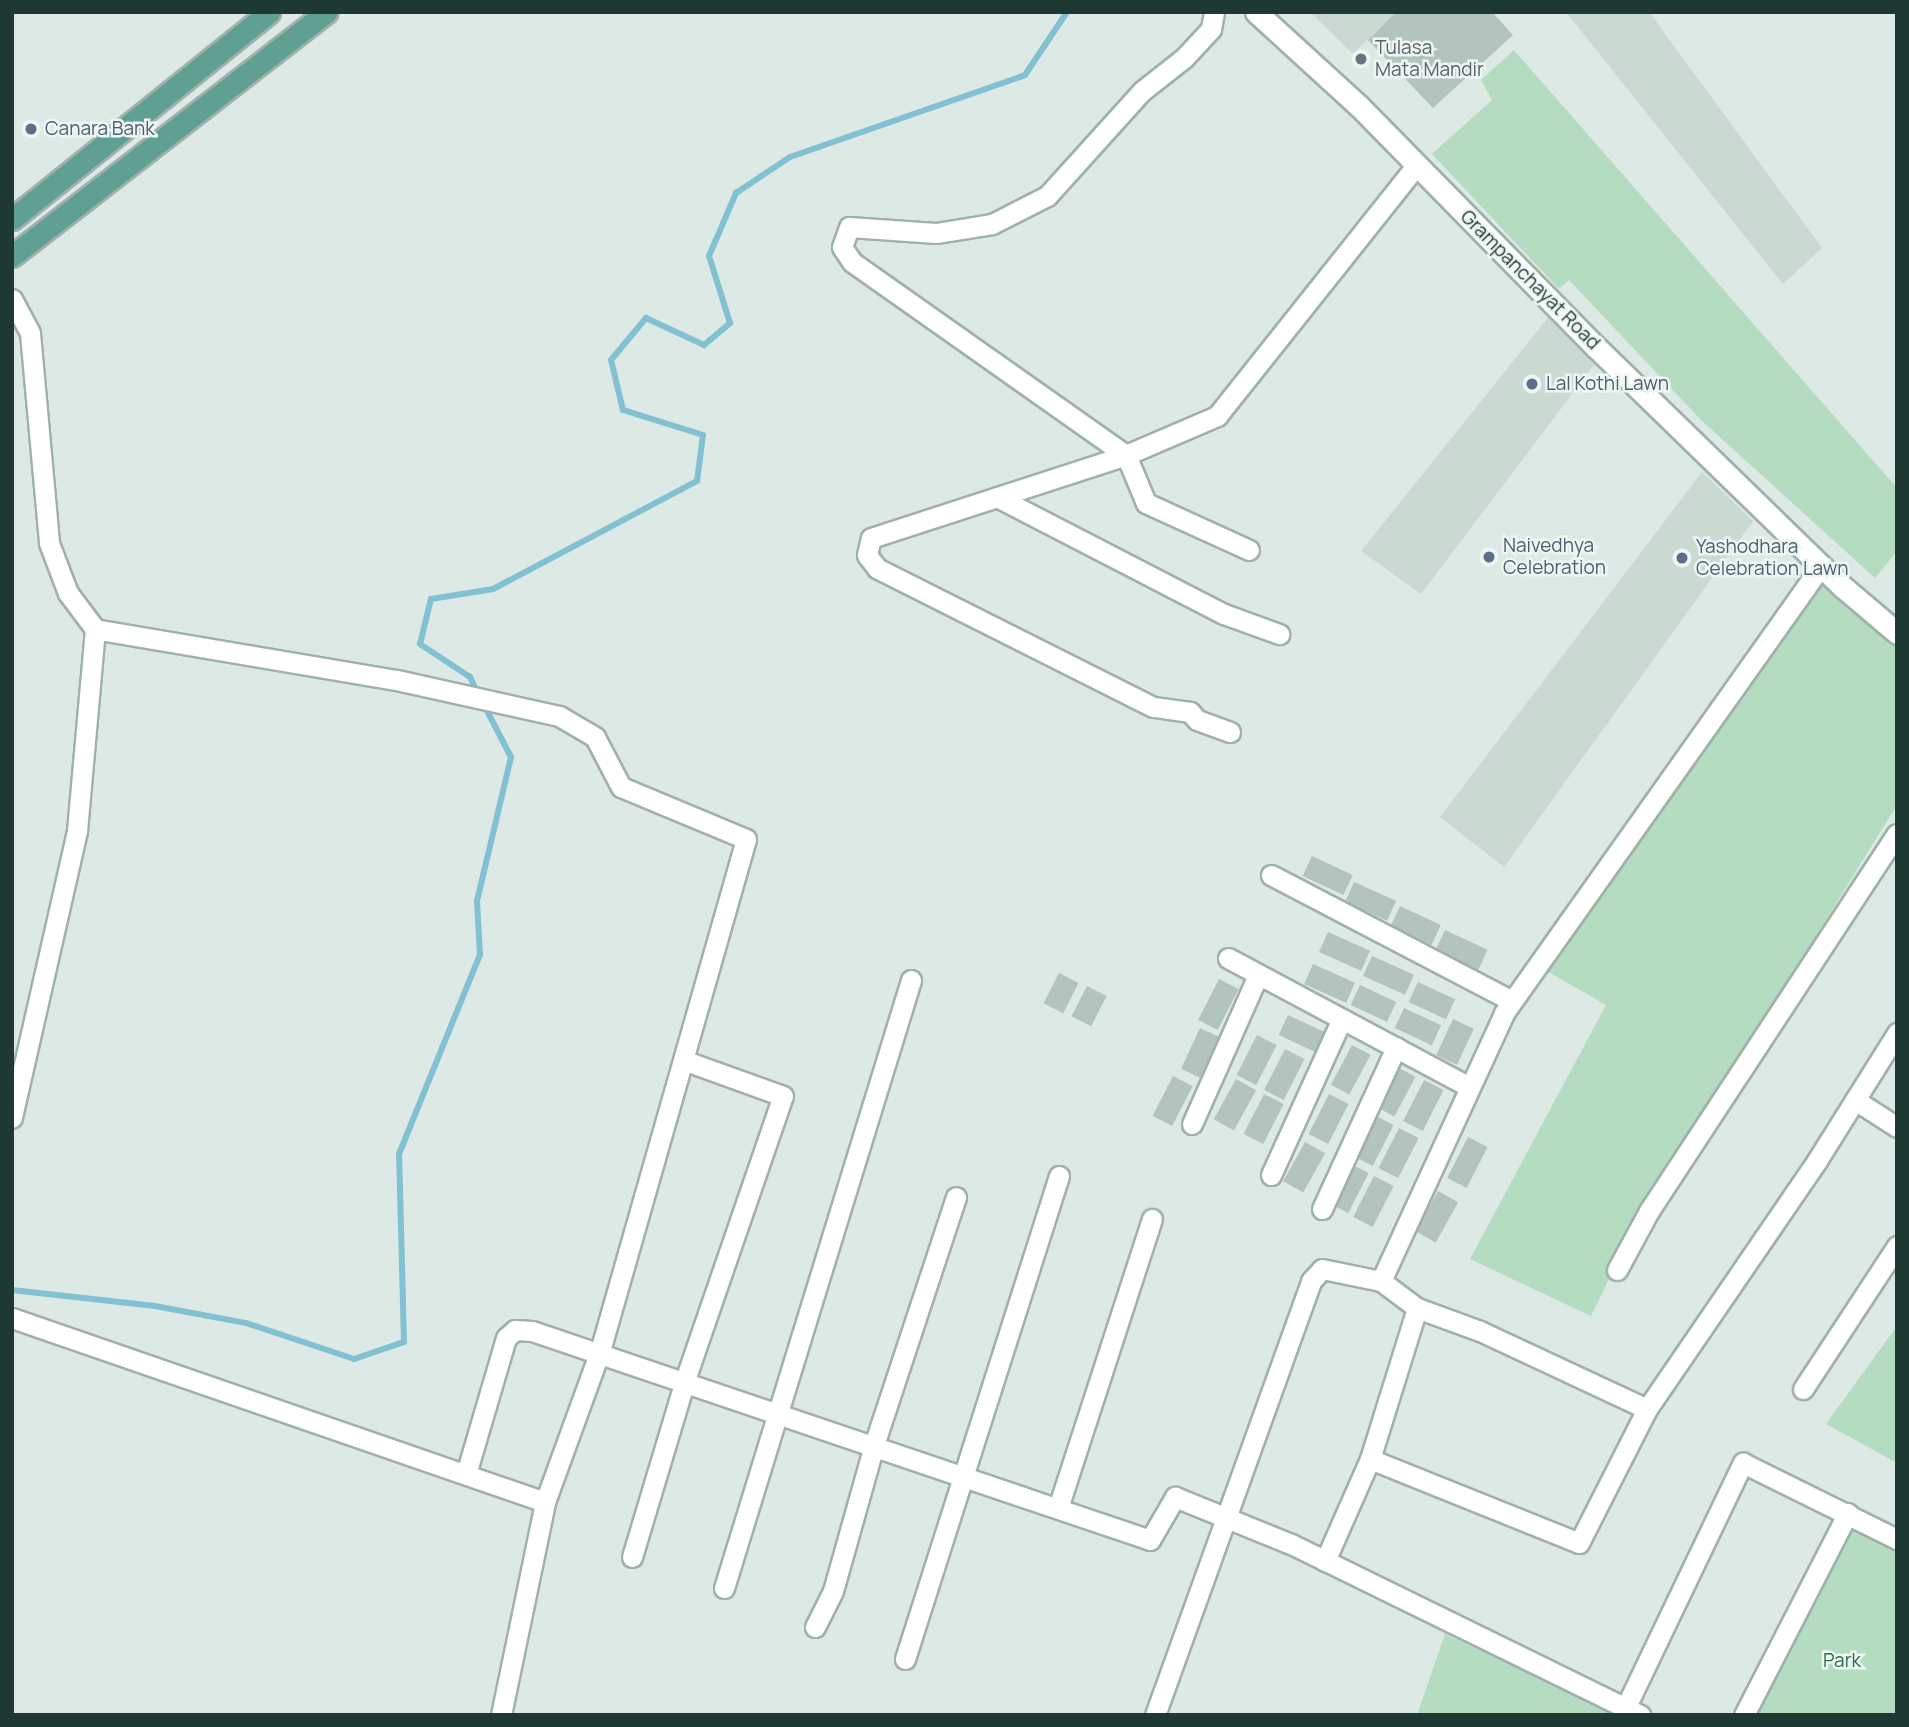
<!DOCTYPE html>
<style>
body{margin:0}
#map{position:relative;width:1909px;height:1727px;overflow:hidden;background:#dde9e4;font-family:Manrope,sans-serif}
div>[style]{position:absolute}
.built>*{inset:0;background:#cbd9d3}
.green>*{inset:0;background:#b4dcc1}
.stream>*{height:6px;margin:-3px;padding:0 3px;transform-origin:3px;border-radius:3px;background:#82c1d1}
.building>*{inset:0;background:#b2c4bd;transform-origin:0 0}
.roads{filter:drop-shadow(2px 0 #a0b1ab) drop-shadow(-2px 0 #a0b1ab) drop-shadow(0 2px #a0b1ab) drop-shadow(0 -2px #a0b1ab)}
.minor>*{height:19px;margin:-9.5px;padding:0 9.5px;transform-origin:9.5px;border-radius:9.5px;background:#fff}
.tertiary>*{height:21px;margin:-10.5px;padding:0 10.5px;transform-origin:10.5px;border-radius:10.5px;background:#fff}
.primary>*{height:21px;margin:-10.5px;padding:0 10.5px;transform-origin:10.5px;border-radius:10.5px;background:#60a093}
.dots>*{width:19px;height:19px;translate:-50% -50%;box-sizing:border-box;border:4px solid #edf6f2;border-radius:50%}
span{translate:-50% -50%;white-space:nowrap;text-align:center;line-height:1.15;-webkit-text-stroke:5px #edf6f2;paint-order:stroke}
.worship-label{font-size:19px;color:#5b616d}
.left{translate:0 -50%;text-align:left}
.service-label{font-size:19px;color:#4e5e75}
.street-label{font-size:19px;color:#1e3933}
.park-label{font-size:19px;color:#287048}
.frame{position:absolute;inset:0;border:14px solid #1e3933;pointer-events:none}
</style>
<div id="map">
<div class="built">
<div style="clip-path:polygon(1310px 12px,1396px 12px,1353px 54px)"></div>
<div style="clip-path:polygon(1566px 12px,1649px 12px,1822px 248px,1783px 284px)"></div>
<div style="clip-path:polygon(1550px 315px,1597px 361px,1421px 594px,1361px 551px)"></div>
<div style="clip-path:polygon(1702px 472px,1753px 521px,1504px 867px,1440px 817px)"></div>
</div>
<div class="green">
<div style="clip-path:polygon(1514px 50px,1897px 488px,1897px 551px,1875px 578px,1701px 420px,1569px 280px,1559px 289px,1432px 154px,1492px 100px,1481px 80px)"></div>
<div style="clip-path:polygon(1820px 574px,1897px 642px,1897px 805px,1764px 1020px,1658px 1179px,1591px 1316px,1470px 1259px,1606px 1005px,1545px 970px)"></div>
<div style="clip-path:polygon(1897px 1326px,1897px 1463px,1826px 1424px)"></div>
<div style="clip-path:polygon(1849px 1525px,1897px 1550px,1897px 1715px,1765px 1715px,1757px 1710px)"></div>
<div style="clip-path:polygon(1445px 1634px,1615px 1714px,1417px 1715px)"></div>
</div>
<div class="stream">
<div style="left:478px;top:694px;width:19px;rotate:-115deg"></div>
<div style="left:470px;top:677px;width:60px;rotate:-146.6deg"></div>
<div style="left:420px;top:644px;width:46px;rotate:-76.3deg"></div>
<div style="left:431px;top:599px;width:63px;rotate:-9.2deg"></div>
<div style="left:493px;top:589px;width:231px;rotate:-27.9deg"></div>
<div style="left:697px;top:481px;width:46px;rotate:-82.6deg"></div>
<div style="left:703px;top:435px;width:84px;rotate:-162.6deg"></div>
<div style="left:623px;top:410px;width:51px;rotate:-103.5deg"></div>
<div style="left:611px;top:360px;width:55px;rotate:-50.2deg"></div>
<div style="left:646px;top:318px;width:64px;rotate:25deg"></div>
<div style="left:704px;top:345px;width:34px;rotate:-40deg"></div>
<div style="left:730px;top:323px;width:70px;rotate:-107.4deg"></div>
<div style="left:709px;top:256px;width:69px;rotate:-66.8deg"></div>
<div style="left:736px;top:193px;width:65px;rotate:-33.7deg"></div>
<div style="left:790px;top:157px;width:249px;rotate:-19.2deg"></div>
<div style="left:1025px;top:75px;width:76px;rotate:-56.3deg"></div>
<div style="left:12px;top:1290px;width:144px;rotate:6.4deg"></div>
<div style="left:155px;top:1306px;width:93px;rotate:10.6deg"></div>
<div style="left:246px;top:1323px;width:114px;rotate:18.4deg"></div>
<div style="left:354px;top:1359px;width:53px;rotate:-18.8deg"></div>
<div style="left:404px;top:1342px;width:188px;rotate:-91.5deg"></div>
<div style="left:399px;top:1154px;width:215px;rotate:-67.9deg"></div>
<div style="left:480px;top:955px;width:54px;rotate:-93.2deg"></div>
<div style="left:477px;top:901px;width:148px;rotate:-76.7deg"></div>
<div style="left:511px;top:757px;width:61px;rotate:-117.4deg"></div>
</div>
<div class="building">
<div style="clip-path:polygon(1396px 12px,1492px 12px,1513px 35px,1433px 108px,1368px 40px)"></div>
<div style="left:1312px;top:856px;width:45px;height:22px;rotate:25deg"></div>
<div style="left:1354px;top:882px;width:46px;height:22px;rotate:24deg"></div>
<div style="left:1400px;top:906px;width:45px;height:22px;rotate:25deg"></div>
<div style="left:1445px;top:930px;width:47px;height:23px;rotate:25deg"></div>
<div style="left:1328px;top:932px;width:46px;height:22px;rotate:24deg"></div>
<div style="left:1372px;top:956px;width:46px;height:22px;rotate:24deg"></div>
<div style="left:1313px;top:964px;width:46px;height:22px;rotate:24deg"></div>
<div style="left:1059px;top:973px;width:22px;height:34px;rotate:27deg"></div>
<div style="left:1219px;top:979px;width:22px;height:46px;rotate:27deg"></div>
<div style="left:1418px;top:982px;width:41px;height:22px;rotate:25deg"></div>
<div style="left:1360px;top:985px;width:40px;height:22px;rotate:25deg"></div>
<div style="left:1087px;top:986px;width:22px;height:34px;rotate:27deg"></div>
<div style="left:1404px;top:1008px;width:41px;height:22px;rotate:25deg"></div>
<div style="left:1288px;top:1015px;width:45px;height:22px;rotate:25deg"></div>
<div style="left:1453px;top:1019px;width:23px;height:40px;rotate:25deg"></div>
<div style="left:1200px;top:1028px;width:21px;height:45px;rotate:25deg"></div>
<div style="left:1257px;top:1035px;width:22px;height:45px;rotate:27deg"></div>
<div style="left:1352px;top:1045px;width:21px;height:45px;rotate:28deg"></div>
<div style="left:1285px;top:1049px;width:22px;height:46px;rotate:27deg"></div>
<div style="left:1397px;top:1067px;width:21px;height:45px;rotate:28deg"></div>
<div style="left:1173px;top:1076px;width:22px;height:45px;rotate:27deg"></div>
<div style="left:1236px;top:1079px;width:23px;height:46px;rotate:29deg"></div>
<div style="left:1424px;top:1080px;width:22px;height:46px;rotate:27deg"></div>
<div style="left:1264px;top:1094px;width:22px;height:45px;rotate:27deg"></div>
<div style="left:1329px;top:1094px;width:22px;height:45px;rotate:27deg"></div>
<div style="left:1374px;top:1115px;width:22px;height:46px;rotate:27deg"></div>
<div style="left:1399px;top:1128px;width:22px;height:45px;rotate:27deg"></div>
<div style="left:1468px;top:1137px;width:22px;height:46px;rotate:27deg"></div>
<div style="left:1305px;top:1142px;width:23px;height:45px;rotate:29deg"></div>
<div style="left:1349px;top:1163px;width:22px;height:45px;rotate:27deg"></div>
<div style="left:1374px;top:1176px;width:22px;height:46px;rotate:27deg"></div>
<div style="left:1438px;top:1191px;width:23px;height:46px;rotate:29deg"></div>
</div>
<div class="roads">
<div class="minor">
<div style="left:1214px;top:12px;width:17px;rotate:100deg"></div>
<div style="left:1211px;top:29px;width:40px;rotate:133deg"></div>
<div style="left:1184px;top:58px;width:53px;rotate:141.8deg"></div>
<div style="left:1142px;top:91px;width:142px;rotate:132.1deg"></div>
<div style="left:1047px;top:196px;width:62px;rotate:153deg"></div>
<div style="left:992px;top:224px;width:57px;rotate:170.9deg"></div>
<div style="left:936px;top:233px;width:87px;rotate:-176.1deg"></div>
<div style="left:849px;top:227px;width:21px;rotate:109deg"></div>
<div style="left:842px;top:247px;width:18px;rotate:56deg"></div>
<div style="left:852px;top:262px;width:335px;rotate:35.2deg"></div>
<div style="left:1126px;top:455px;width:52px;rotate:67.4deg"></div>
<div style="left:1146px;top:503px;width:113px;rotate:24.5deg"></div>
<div style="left:12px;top:299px;width:38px;rotate:62deg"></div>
<div style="left:30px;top:333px;width:211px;rotate:84.8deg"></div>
<div style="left:49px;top:543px;width:53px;rotate:69.2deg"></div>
<div style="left:68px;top:593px;width:45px;rotate:53.1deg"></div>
<div style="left:95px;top:629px;width:203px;rotate:95.1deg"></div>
<div style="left:77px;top:831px;width:294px;rotate:102.8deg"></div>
<div style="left:997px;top:497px;width:255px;rotate:27.3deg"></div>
<div style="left:1224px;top:614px;width:59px;rotate:20deg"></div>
<div style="left:1230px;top:732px;width:35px;rotate:-160deg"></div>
<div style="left:1197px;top:720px;width:11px;rotate:-131deg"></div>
<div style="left:1190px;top:712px;width:37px;rotate:-172deg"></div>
<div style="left:1153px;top:707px;width:309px;rotate:-153.3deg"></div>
<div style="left:877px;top:568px;width:16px;rotate:-128deg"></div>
<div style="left:867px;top:555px;width:17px;rotate:-77deg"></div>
<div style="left:871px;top:538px;width:268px;rotate:-18deg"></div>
<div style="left:1126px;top:455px;width:99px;rotate:-23.2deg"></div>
<div style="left:1217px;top:416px;width:321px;rotate:-51.5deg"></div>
<div style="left:1271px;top:875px;width:272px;rotate:27.6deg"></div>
<div style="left:1228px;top:958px;width:274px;rotate:28.1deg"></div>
<div style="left:1855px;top:1100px;width:50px;rotate:32.7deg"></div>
<div style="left:1192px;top:1124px;width:163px;rotate:-66.1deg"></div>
<div style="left:1271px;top:1175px;width:169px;rotate:-65.6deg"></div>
<div style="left:1322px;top:1209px;width:178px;rotate:-65.4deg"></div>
<div style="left:1617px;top:1270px;width:67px;rotate:-61.5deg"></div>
<div style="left:1649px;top:1211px;width:451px;rotate:-56.7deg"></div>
<div style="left:1381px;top:1281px;width:295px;rotate:-65.3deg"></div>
<div style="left:1504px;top:1013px;width:548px;rotate:-54.66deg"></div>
<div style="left:12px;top:1318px;width:564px;rotate:19.05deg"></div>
<div style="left:545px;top:1502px;width:161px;rotate:-70deg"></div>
<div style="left:600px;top:1351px;width:532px;rotate:-74.08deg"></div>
<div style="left:746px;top:839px;width:135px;rotate:-157.4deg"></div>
<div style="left:621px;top:787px;width:56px;rotate:-117.5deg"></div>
<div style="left:595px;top:737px;width:42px;rotate:-149.7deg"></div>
<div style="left:559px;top:716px;width:167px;rotate:-167.5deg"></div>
<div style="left:396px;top:680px;width:305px;rotate:-170.4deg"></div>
<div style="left:1803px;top:1389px;width:171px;rotate:-56.7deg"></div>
<div style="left:1370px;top:1459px;width:225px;rotate:21.9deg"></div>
<div style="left:1579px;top:1543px;width:150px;rotate:-63.1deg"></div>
<div style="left:1647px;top:1409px;width:303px;rotate:-55.6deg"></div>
<div style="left:1818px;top:1159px;width:149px;rotate:-57.9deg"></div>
<div style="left:466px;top:1474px;width:142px;rotate:-73.6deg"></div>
<div style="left:506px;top:1338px;width:12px;rotate:-42deg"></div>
<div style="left:515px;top:1330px;width:17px;rotate:3deg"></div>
<div style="left:532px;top:1331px;width:652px;rotate:18.68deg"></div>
<div style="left:1150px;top:1540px;width:50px;rotate:-59.8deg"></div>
<div style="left:1175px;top:1497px;width:125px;rotate:22.1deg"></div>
<div style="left:1291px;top:1544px;width:389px;rotate:26.1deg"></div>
<div style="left:1058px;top:1508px;width:304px;rotate:-72deg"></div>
<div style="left:632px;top:1557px;width:185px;rotate:-73.3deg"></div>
<div style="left:685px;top:1380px;width:300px;rotate:-71deg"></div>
<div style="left:783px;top:1096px;width:106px;rotate:-160.2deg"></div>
<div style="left:1325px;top:1561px;width:111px;rotate:-66.2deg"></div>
<div style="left:1370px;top:1459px;width:158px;rotate:-72.7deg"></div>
<div style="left:724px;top:1588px;width:636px;rotate:-72.9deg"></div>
<div style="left:815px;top:1627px;width:40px;rotate:-63.4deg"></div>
<div style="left:833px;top:1591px;width:152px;rotate:-74.3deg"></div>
<div style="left:874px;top:1445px;width:261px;rotate:-71.7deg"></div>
<div style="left:905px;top:1659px;width:507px;rotate:-72.32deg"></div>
<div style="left:501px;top:1715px;width:217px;rotate:-78.3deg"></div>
<div style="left:1155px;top:1715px;width:461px;rotate:-70.2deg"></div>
<div style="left:1311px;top:1281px;width:16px;rotate:-47deg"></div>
<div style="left:1322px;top:1269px;width:60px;rotate:11.5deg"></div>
<div style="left:1381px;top:1281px;width:45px;rotate:36.9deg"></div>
<div style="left:1417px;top:1308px;width:67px;rotate:20.1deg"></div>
<div style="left:1480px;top:1331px;width:184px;rotate:25deg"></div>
<div style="left:1622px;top:1715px;width:280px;rotate:-64.4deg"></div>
<div style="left:1743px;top:1463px;width:172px;rotate:26.3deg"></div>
<div style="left:1744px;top:1715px;width:227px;rotate:-62.8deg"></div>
</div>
<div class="tertiary">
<div style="left:1256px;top:12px;width:139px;rotate:42.4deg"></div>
<div style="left:1359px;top:106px;width:339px;rotate:45.5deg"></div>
<div style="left:1597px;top:348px;width:343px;rotate:44.2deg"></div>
<div style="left:1843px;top:587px;width:71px;rotate:40.4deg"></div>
</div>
<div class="primary">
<div style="left:12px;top:219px;width:330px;rotate:-38.8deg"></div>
<div style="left:12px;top:256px;width:398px;rotate:-37.8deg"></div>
</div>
</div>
<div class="dots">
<div style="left:1361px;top:59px;background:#6b7280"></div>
<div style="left:31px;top:129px;background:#5c6f8a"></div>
<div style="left:1532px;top:384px;background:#5c6f8a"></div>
<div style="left:1489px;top:557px;background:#5c6f8a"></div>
<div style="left:1682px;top:558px;background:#5c6f8a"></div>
</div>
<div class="worship-label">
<span class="left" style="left:1375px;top:59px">Tulasa<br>Mata Mandir</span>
</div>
<div class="service-label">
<span class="left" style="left:45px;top:129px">Canara Bank</span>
<span class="left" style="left:1546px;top:384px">Lal Kothi Lawn</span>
<span class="left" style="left:1503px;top:557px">Naivedhya<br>Celebration</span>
<span class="left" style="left:1696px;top:558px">Yashodhara<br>Celebration Lawn</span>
</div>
<div class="street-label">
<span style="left:1530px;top:280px;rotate:45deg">Grampanchayat Road</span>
</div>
<div class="park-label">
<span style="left:1842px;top:1661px">Park</span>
</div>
<div class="frame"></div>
</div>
